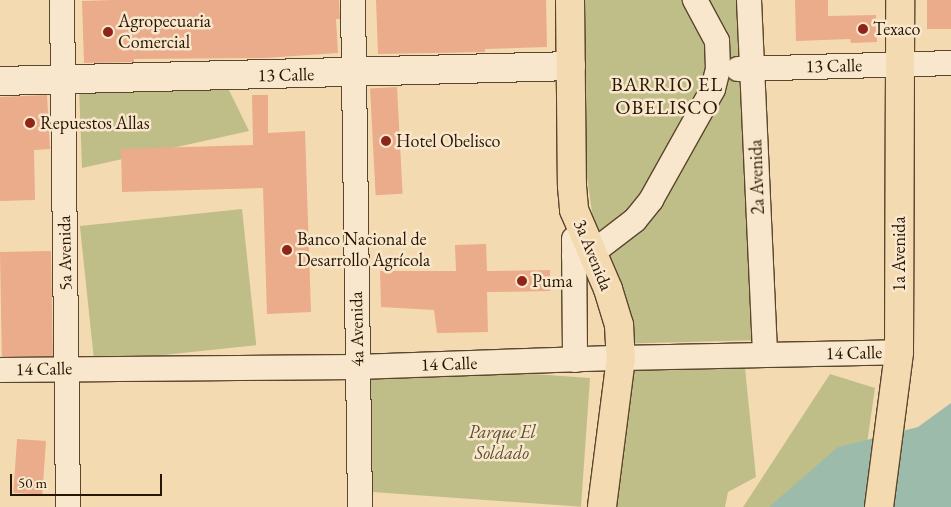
<!DOCTYPE html>
<meta charset="utf-8">
<style>
body{margin:0}
#map{position:relative;width:951px;height:507px;overflow:hidden;background:#f4dab0;font-family:"EB Garamond",serif}
div>[style]{position:absolute}
.green>*{inset:0;background:#bfbe88;transform-origin:0 0}
.water>*{inset:0;background:#9cbbab}
.building>*{inset:0;background:#eaac8b;transform-origin:0 0}
.roads{filter:drop-shadow(1px 0 #5a462d) drop-shadow(-1px 0 #5a462d) drop-shadow(0 1px #5a462d) drop-shadow(0 -1px #5a462d)}
.minor>*{height:24px;margin:-12px;padding:0 12px;transform-origin:12px;border-radius:12px;background:#f8e7cc}
.tertiary>*{height:28px;margin:-14px;padding:0 14px;transform-origin:14px;border-radius:14px;background:#f8e7cc}
.primary>*{height:28px;margin:-14px;padding:0 14px;transform-origin:14px;border-radius:14px;background:#f4dab0}
.dots>*{width:14px;height:14px;translate:-50% -50%;box-sizing:border-box;border:2px solid #f8e7cc;border-radius:50%}
span{translate:-50% -50%;white-space:nowrap;text-align:center;line-height:1.15;-webkit-text-stroke:5px #f8e7cc;paint-order:stroke}
.poi-label{font-size:18px;color:#271501}
.left{translate:0 -50%;text-align:left}
.street-label{font-size:18px;color:#271501}
.park-label{font-size:18px;color:#5c5030;font-style:italic}
.quarter-label{font-size:20px;color:#271501;letter-spacing:1px}
.scale{position:absolute;left:10px;top:474px;width:152px;height:22px;box-sizing:border-box;border:2px solid #271501;border-top:0;padding-left:6px;font-size:15px;line-height:18px;white-space:nowrap;color:#271501;-webkit-text-stroke:4px #f8e7cc;paint-order:stroke}
</style>
<div id="map">
<div class="green">
<div style="clip-path:polygon(574px 0,739px 0,764px 340px,611px 344px,571px 66px)"></div>
<div style="clip-path:polygon(227px 86px,249px 131px,82px 168px,79px 87px)"></div>
<div style="left:242px;top:209px;width:137px;height:163px;rotate:84deg"></div>
<div style="clip-path:polygon(628px 367px,745px 368px,756px 477px,728px 492px,725px 507px,614px 507px)"></div>
<div style="clip-path:polygon(830px 374px,875px 388px,862px 478px,830px 507px,743px 507px)"></div>
<div style="left:590px;top:378px;width:129px;height:220px;rotate:94deg"></div>
</div>
<div class="water">
<div style="clip-path:polygon(951px 403px,951px 507px,769px 507px,838px 447px,918px 427px)"></div>
</div>
<div class="building">
<div style="clip-path:polygon(114px 0,339px 0,340px 19px,336px 19px,338px 53px,265px 58px,134px 59px,134px 62px,84px 63px,82px 1px)"></div>
<div style="clip-path:polygon(376px 0,546px 0,547px 47px,485px 49px,485px 52px,378px 54px)"></div>
<div style="clip-path:polygon(795px 0,828px 0,828px 16px,876px 15px,877px 42px,851px 43px,850px 39px,796px 41px)"></div>
<div style="left:927px;top:0;width:24px;height:29px"></div>
<div style="left:397px;top:87px;width:107px;height:27px;rotate:87deg"></div>
<div style="clip-path:polygon(47px 95px,50px 149px,34px 150px,35px 200px,0 201px,0 97px)"></div>
<div style="clip-path:polygon(252px 95px,268px 95px,268px 133px,305px 131px,311px 312px,267px 314px,263px 188px,122px 192px,121px 149px,253px 145px)"></div>
<div style="clip-path:polygon(486px 244px,487px 271px,550px 270px,550px 291px,487px 292px,488px 332px,437px 333px,434px 310px,381px 307px,380px 271px,456px 271px,455px 245px)"></div>
<div style="left:51px;top:251px;width:105px;height:51px;rotate:89deg"></div>
<div style="left:46px;top:441px;width:54px;height:29px;rotate:94deg"></div>
</div>
<div class="roads">
<div class="minor">
<div style="left:62px;top:0;width:507px;rotate:89.32deg"></div>
<div style="left:353px;top:0;width:507px;rotate:89.21deg"></div>
<div style="left:749px;top:0;width:354px;rotate:87.4deg"></div>
<div style="left:738px;top:69px;width:213px;rotate:-1.6deg"></div>
<div style="left:574px;top:239px;width:121px;rotate:89.5deg"></div>
<div style="left:574px;top:256px;width:18px;rotate:-9deg"></div>
<div style="left:592px;top:253px;width:54px;rotate:-37.5deg"></div>
<div style="left:635px;top:220px;width:26px;rotate:-51deg"></div>
<div style="left:651px;top:200px;width:127px;rotate:-60.8deg"></div>
<div style="left:713px;top:89px;width:21px;rotate:-76deg"></div>
<div style="left:718px;top:69px;width:28px;rotate:-92deg"></div>
<div style="left:717px;top:41px;width:47px;rotate:-118.2deg"></div>
<div style="left:0;top:370px;width:357px;rotate:-0.5deg"></div>
<div style="left:357px;top:367px;width:264px;rotate:-2deg"></div>
<div style="left:621px;top:358px;width:278px;rotate:-1.2deg"></div>
</div>
<div class="tertiary">
<div style="left:0;top:81px;width:571px;rotate:-1.5deg"></div>
</div>
<div class="primary">
<div style="left:570px;top:0;width:186px;rotate:89.4deg"></div>
<div style="left:572px;top:186px;width:24px;rotate:85deg"></div>
<div style="left:574px;top:210px;width:86px;rotate:66.7deg"></div>
<div style="left:608px;top:289px;width:38px;rotate:73deg"></div>
<div style="left:619px;top:325px;width:33px;rotate:87deg"></div>
<div style="left:621px;top:358px;width:150px;rotate:97.3deg"></div>
<div style="left:879px;top:507px;width:156px;rotate:-82.6deg"></div>
<div style="left:899px;top:352px;width:352px;rotate:-89.8deg"></div>
</div>
</div>
<div class="dots">
<div style="left:863px;top:29px;background:#8f2418"></div>
<div style="left:108px;top:32px;background:#8f2418"></div>
<div style="left:30px;top:123px;background:#8f2418"></div>
<div style="left:386px;top:141px;background:#8f2418"></div>
<div style="left:287px;top:250px;background:#8f2418"></div>
<div style="left:522px;top:281px;background:#8f2418"></div>
</div>
<div class="poi-label">
<span class="left" style="left:118px;top:32px">Agropecuaria<br>Comercial</span>
<span class="left" style="left:873px;top:29px">Texaco</span>
<span class="left" style="left:40px;top:123px">Repuestos Allas</span>
<span class="left" style="left:396px;top:141px">Hotel Obelisco</span>
<span class="left" style="left:297px;top:250px">Banco Nacional de<br>Desarrollo Agrícola</span>
<span class="left" style="left:532px;top:281px">Puma</span>
</div>
<div class="street-label">
<span style="left:834px;top:66px;rotate:-1deg">13 Calle</span>
<span style="left:286px;top:75px;rotate:-1deg">13 Calle</span>
<span style="left:757px;top:177px;rotate:-92deg">2a Avenida</span>
<span style="left:65px;top:253px;rotate:-91deg">5a Avenida</span>
<span style="left:899px;top:254px;rotate:-90deg">1a Avenida</span>
<span style="left:593px;top:255px;rotate:68deg">3a Avenida</span>
<span style="left:357px;top:329px;rotate:-91deg">4a Avenida</span>
<span style="left:854px;top:353px;rotate:-1deg">14 Calle</span>
<span style="left:449px;top:364px;rotate:-2deg">14 Calle</span>
<span style="left:44px;top:369px;rotate:-1deg">14 Calle</span>
</div>
<div class="park-label">
<span style="left:502px;top:443px">Parque El<br>Soldado</span>
</div>
<div class="quarter-label">
<span style="left:667px;top:96px">BARRIO EL<br>OBELISCO</span>
</div>
<div class="scale">50 m</div>
</div>
